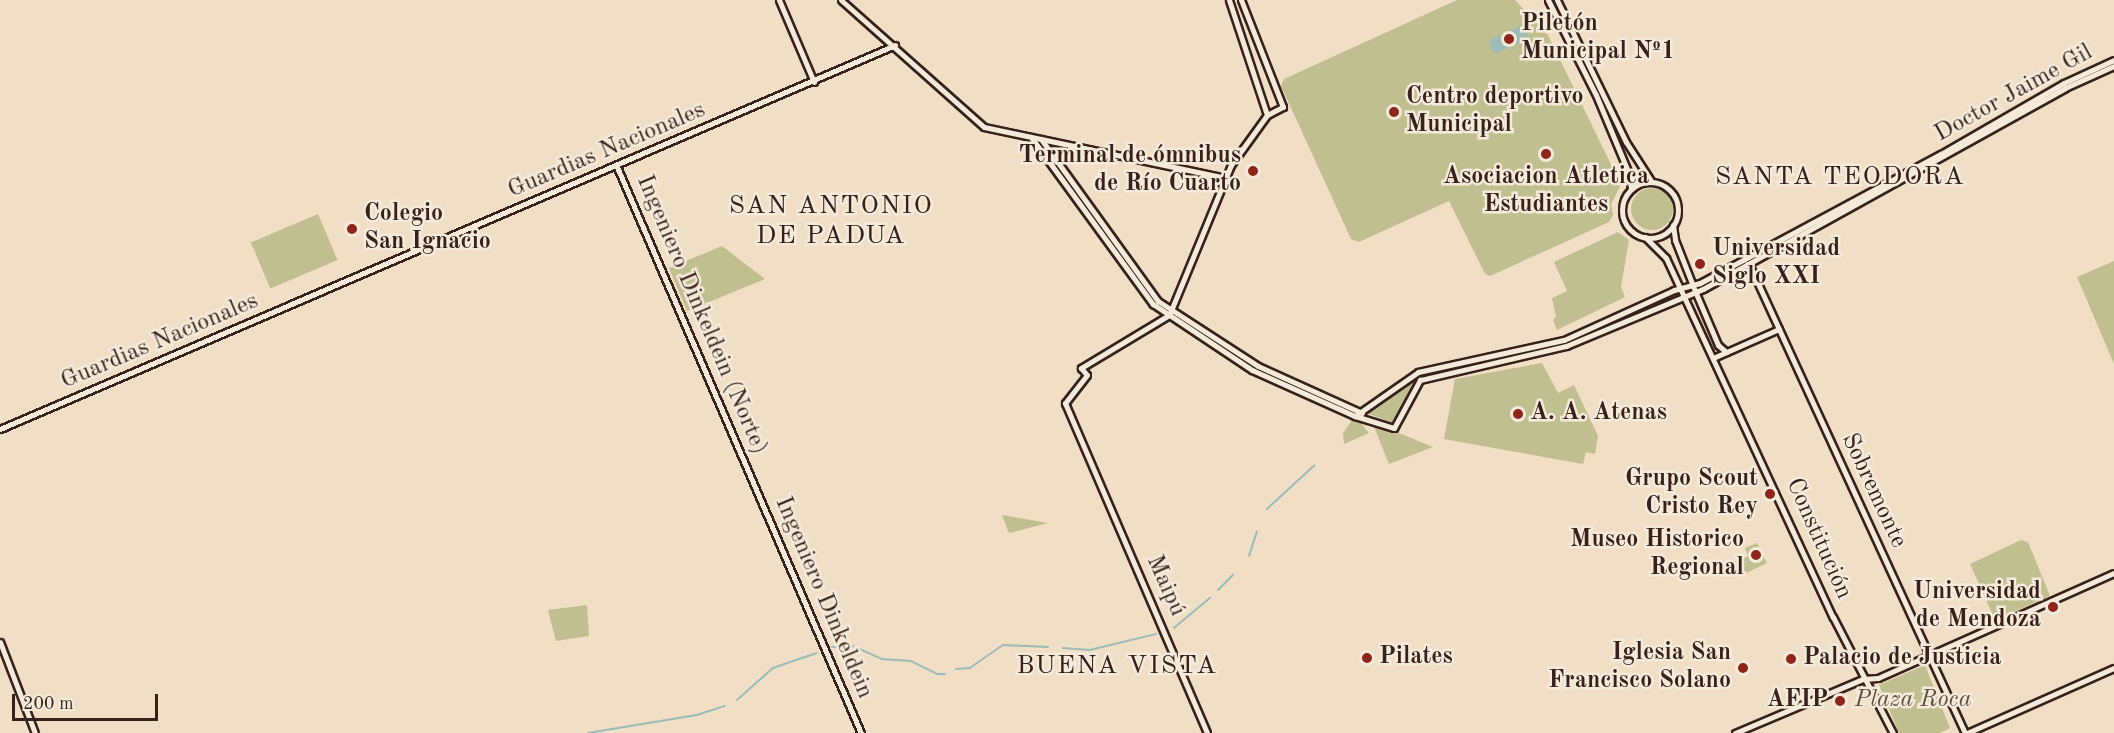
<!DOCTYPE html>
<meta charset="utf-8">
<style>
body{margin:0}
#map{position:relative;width:2114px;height:733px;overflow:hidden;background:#f0dec5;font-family:"Old Standard TT",serif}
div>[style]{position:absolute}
.green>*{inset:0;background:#c0bf90;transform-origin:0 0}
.round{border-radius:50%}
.water>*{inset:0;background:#9bbcb8;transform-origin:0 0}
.stream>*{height:1.5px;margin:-0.75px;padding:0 0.75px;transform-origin:0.75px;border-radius:0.75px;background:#9bbcb8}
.roads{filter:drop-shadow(2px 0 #37211a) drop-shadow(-2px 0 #37211a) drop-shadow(0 2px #37211a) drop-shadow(0 -2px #37211a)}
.secondary>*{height:5px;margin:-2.5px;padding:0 2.5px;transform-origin:2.5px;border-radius:2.5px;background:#f5ead9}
.secondary>.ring{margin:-2.5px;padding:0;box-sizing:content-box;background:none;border:5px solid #f5ead9;border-radius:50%}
.dots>*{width:16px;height:16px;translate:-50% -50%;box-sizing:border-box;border:3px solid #f5ead9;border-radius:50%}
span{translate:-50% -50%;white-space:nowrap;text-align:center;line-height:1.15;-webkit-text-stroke:5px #f5ead9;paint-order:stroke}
.poi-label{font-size:24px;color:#37211a;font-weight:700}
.left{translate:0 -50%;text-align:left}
.right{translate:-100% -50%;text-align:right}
.street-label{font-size:24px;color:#37211a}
.park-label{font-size:24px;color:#60503d;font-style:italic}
.neighbourhood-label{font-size:26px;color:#37211a;letter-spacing:1.5px}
.scale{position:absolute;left:12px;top:694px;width:146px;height:27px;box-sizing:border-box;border:3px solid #37211a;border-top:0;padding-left:8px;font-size:18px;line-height:21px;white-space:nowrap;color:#37211a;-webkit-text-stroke:4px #f5ead9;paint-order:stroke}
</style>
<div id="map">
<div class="green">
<div style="clip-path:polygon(1457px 0,1515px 0,1548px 35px,1621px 185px,1611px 204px,1613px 215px,1609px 222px,1490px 276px,1485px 274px,1449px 201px,1359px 242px,1351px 239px,1281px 86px,1284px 79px)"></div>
<div class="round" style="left:1631px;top:188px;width:42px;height:42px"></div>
<div style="left:318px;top:214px;width:50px;height:73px;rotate:67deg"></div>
<div style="clip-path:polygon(1618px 232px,1629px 240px,1621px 287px,1625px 297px,1557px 330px,1553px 320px,1556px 317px,1552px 298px,1567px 291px,1554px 262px)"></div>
<div style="clip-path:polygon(722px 246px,765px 279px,687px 311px,669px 268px)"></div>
<div style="clip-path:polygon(2114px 261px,2114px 364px,2077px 277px)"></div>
<div style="clip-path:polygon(1542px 363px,1558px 393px,1574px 385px,1598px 436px,1595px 454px,1586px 452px,1583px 464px,1444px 439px,1455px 379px)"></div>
<div style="clip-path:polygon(1415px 381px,1393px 423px,1366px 413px)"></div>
<div style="clip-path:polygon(1355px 416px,1369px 433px,1344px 444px,1343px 433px)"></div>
<div style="clip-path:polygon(1372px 422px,1433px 447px,1389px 464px)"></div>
<div style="clip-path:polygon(1002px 515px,1048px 523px,1009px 533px)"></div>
<div style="clip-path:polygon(2021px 540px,2028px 542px,2050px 596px,1995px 620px,1970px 564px)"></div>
<div style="clip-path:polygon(1757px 543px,1767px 563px,1742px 575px,1736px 562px,1748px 556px,1745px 548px)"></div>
<div style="clip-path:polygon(587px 605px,589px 636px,556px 641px,548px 610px)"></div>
<div style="clip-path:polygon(1925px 665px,1950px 728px,1940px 733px,1899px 733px,1879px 685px)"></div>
</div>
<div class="water">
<div style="left:1523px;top:25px;width:14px;height:38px;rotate:65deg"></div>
</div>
<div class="stream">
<div style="left:1267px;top:509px;width:64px;rotate:-42.5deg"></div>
<div style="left:1249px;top:556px;width:25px;rotate:-72deg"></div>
<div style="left:1218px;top:590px;width:21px;rotate:-45deg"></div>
<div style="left:1174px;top:628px;width:47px;rotate:-39.8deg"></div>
<div style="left:832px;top:647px;width:21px;rotate:-3deg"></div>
<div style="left:853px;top:646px;width:32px;rotate:24deg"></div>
<div style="left:882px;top:659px;width:29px;rotate:4deg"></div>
<div style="left:911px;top:661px;width:30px;rotate:26deg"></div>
<div style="left:938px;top:674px;width:7px"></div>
<div style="left:1063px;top:648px;width:27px;rotate:4deg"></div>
<div style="left:1090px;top:650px;width:68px;rotate:-13.6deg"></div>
<div style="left:956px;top:669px;width:14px;rotate:-4deg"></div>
<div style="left:970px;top:668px;width:40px;rotate:-34.9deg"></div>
<div style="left:1003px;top:645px;width:45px;rotate:2.5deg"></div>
<div style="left:737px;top:700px;width:48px;rotate:-41.6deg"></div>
<div style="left:773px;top:668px;width:46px;rotate:-18.8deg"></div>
<div style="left:588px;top:733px;width:110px;rotate:-9.4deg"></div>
<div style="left:697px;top:715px;width:29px;rotate:-18deg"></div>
</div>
<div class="roads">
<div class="secondary">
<div style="left:779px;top:0;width:89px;rotate:66.9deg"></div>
<div style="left:841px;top:0;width:191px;rotate:41.6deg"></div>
<div style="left:984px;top:127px;width:246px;rotate:11.9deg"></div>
<div style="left:1229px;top:0;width:121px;rotate:71.7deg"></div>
<div style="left:1548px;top:0;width:106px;rotate:63.2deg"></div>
<div style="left:1596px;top:95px;width:86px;rotate:67.3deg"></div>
<div style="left:1629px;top:174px;width:15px;rotate:82deg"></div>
<div style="left:1557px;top:0;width:158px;rotate:64.1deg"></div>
<div style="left:1626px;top:142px;width:46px;rotate:57.3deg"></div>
<div style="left:1031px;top:137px;width:207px;rotate:53.9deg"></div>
<div style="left:1153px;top:304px;width:119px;rotate:33.7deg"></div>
<div style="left:1252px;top:370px;width:113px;rotate:24.1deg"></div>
<div style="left:1355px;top:416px;width:41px;rotate:17.1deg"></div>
<div style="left:1394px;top:428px;width:55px;rotate:-61.6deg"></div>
<div style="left:1420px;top:380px;width:150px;rotate:-13.1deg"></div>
<div style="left:1566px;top:346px;width:148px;rotate:-22.6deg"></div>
<div style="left:1703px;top:289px;width:414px;rotate:-29deg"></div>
<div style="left:2065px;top:88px;width:54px;rotate:-24.2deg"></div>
<div style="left:1041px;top:139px;width:200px;rotate:54.2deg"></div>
<div style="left:1158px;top:301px;width:119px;rotate:33deg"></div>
<div style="left:1258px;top:366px;width:114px;rotate:24.3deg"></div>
<div style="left:617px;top:167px;width:616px;rotate:66.68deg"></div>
<div class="ring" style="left:1622px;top:182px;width:51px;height:51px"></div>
<div style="left:1673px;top:225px;width:15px;rotate:82deg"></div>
<div style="left:1675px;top:240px;width:55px;rotate:68.6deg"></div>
<div style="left:1695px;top:291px;width:59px;rotate:66.9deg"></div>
<div style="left:1718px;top:345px;width:11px;rotate:41deg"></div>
<div style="left:1645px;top:237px;width:30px;rotate:45deg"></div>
<div style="left:1666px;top:258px;width:396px;rotate:65.1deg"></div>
<div style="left:1833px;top:617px;width:131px;rotate:62.7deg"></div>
<div style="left:1749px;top:264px;width:516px;rotate:65.27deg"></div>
<div style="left:1170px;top:313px;width:160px;rotate:-67.6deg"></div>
<div style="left:1231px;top:165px;width:62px;rotate:-54.2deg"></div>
<div style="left:1267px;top:115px;width:18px;rotate:-27deg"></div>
<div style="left:1283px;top:107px;width:115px;rotate:-111.4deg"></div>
<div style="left:1169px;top:315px;width:103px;rotate:148.9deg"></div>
<div style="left:1081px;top:368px;width:9px;rotate:49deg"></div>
<div style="left:1087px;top:375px;width:36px;rotate:128deg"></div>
<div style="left:1065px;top:403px;width:359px;rotate:66.7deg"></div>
<div style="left:1713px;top:358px;width:72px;rotate:-23.7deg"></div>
<div style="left:1355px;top:416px;width:77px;rotate:-34.9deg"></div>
<div style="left:1418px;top:372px;width:149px;rotate:-12.4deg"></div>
<div style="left:1564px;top:340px;width:121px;rotate:-24.4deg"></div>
<div style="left:1674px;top:290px;width:27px;rotate:-15deg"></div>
<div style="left:1700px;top:283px;width:273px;rotate:-28.2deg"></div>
<div style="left:1941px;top:154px;width:142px;rotate:-30deg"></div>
<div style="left:2064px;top:83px;width:55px;rotate:-24.7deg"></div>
<div style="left:0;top:429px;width:974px;rotate:-23.22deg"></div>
<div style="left:0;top:642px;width:97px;rotate:69deg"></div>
<div style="left:1735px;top:733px;width:139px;rotate:-22.9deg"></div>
<div style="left:1863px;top:679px;width:15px;rotate:-4deg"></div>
<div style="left:1878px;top:678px;width:258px;rotate:-24deg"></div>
<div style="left:1967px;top:733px;width:161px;rotate:-23.9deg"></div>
</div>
</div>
<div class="dots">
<div style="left:1509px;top:39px;background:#8f2418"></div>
<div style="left:1394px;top:112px;background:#8f2418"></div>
<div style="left:1546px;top:154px;background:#8f2418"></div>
<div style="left:1253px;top:171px;background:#8f2418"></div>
<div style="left:352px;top:229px;background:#8f2418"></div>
<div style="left:1700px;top:264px;background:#8f2418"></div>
<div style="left:1518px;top:414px;background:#8f2418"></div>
<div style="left:1770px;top:494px;background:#8f2418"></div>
<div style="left:1756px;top:555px;background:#8f2418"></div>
<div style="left:2053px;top:607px;background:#8f2418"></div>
<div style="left:1367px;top:658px;background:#8f2418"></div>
<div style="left:1791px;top:659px;background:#8f2418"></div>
<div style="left:1743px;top:668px;background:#8f2418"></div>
<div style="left:1840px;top:701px;background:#8f2418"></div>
</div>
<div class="poi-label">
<span class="left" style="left:1521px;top:39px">Piletón<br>Municipal Nº1</span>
<span class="left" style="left:1406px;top:112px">Centro deportivo<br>Municipal</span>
<span class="right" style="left:1241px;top:171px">Terminal de ómnibus<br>de Río Cuarto</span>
<span style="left:1546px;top:192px">Asociacion Atletica<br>Estudiantes</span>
<span class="left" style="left:364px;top:229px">Colegio<br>San Ignacio</span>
<span class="left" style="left:1712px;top:264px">Universidad<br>Siglo XXI</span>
<span class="left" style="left:1530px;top:414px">A. A. Atenas</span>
<span class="right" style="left:1758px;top:494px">Grupo Scout<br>Cristo Rey</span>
<span class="right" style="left:1744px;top:555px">Museo Historico<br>Regional</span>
<span class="right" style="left:2041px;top:607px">Universidad<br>de Mendoza</span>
<span class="right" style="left:1731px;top:668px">Iglesia San<br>Francisco Solano</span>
<span class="left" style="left:1379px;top:658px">Pilates</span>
<span class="left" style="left:1803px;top:659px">Palacio de Justicia</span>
<span class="right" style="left:1828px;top:701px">AFIP</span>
</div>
<div class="street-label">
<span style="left:2014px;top:94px;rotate:-29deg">Doctor Jaime Gil</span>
<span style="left:607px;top:151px;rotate:-23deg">Guardias Nacionales</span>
<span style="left:701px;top:315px;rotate:67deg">Ingeniero Dinkeldein (Norte)</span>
<span style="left:160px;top:342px;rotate:-23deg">Guardias Nacionales</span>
<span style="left:1873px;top:491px;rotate:65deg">Sobremonte</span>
<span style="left:1818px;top:539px;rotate:66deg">Constitución</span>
<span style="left:1165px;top:586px;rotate:66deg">Maipú</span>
<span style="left:823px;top:598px;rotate:67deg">Ingeniero Dinkeldein</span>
</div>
<div class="park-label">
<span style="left:1913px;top:701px">Plaza Roca</span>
</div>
<div class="neighbourhood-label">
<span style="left:1840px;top:178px">SANTA TEODORA</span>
<span style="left:831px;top:222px">SAN ANTONIO<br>DE PADUA</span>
<span style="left:1117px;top:667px">BUENA VISTA</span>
</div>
<div class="scale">200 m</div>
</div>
